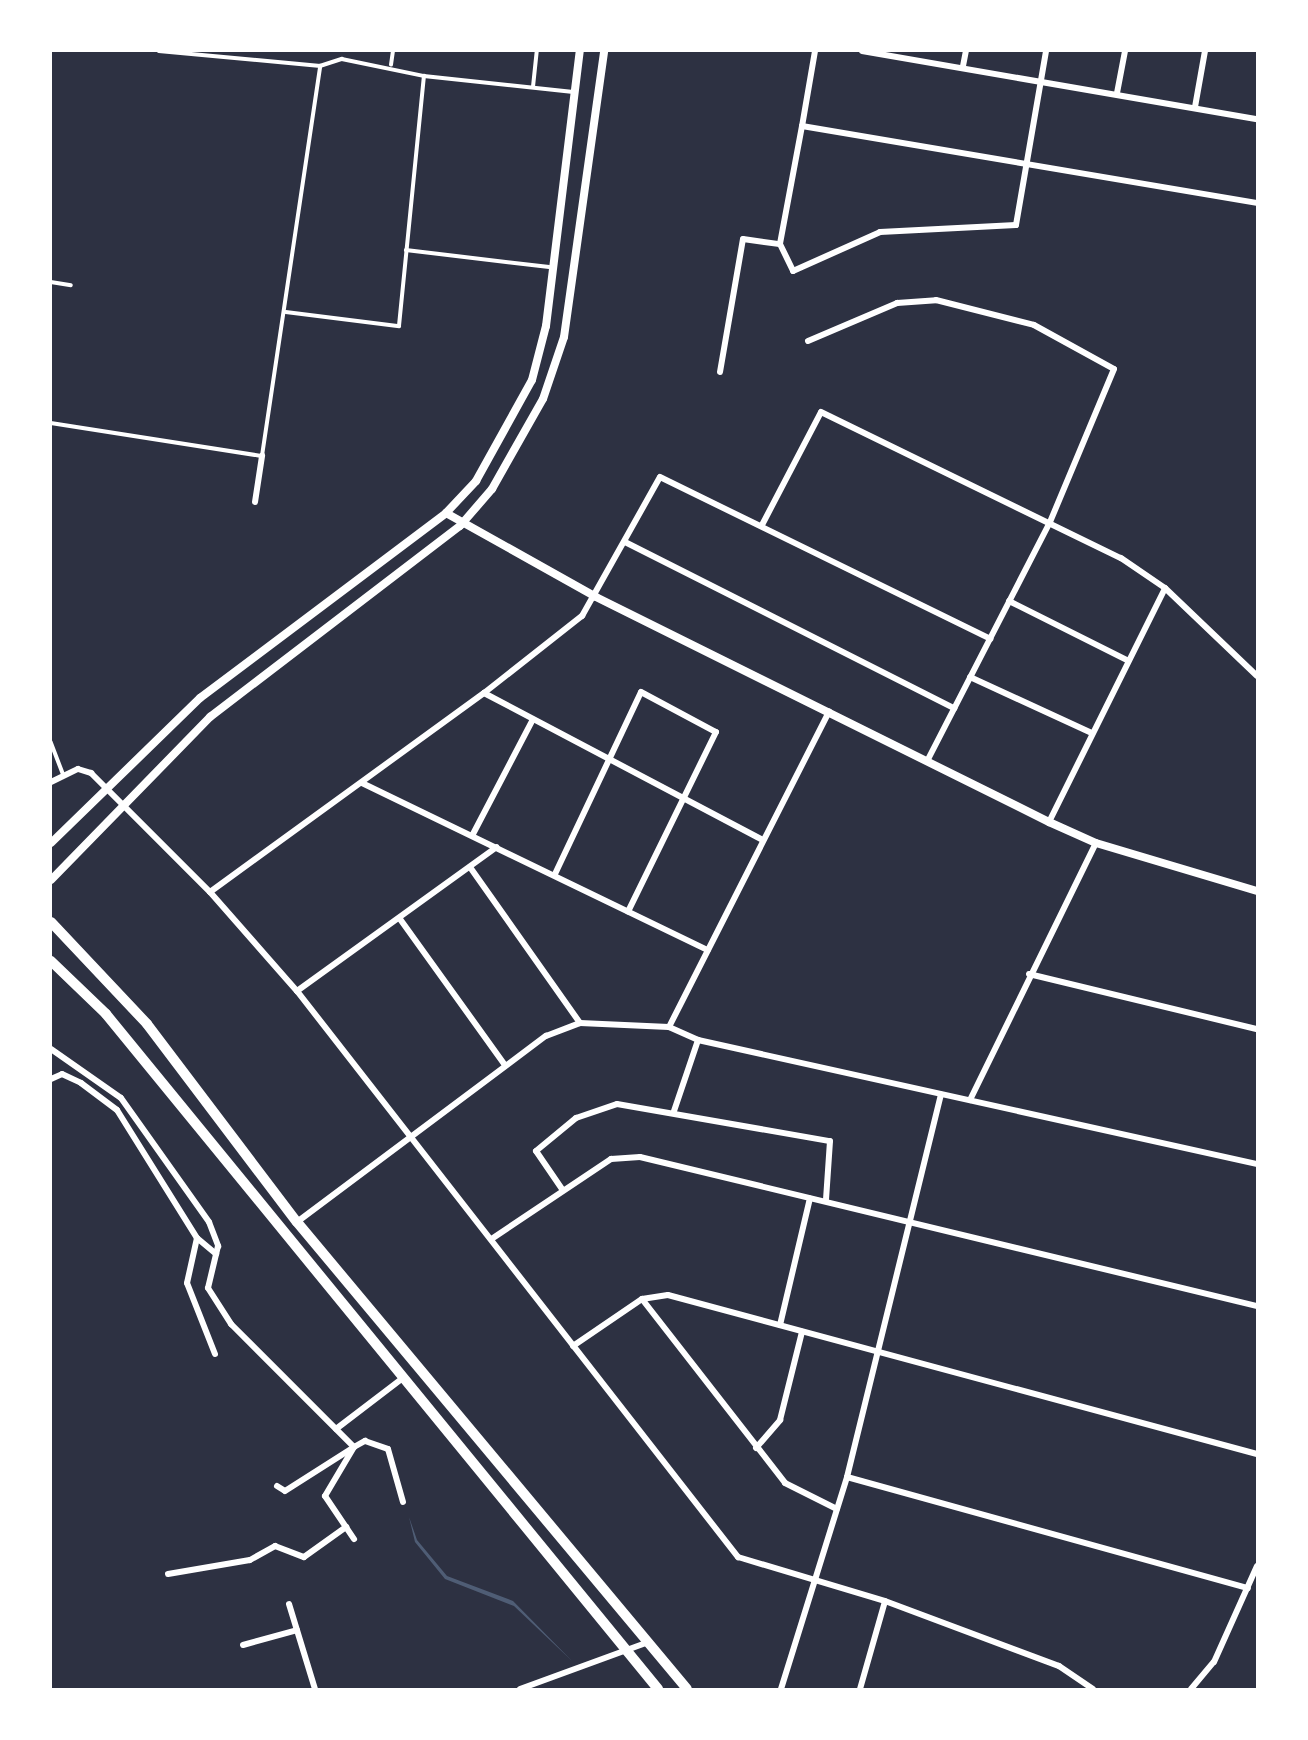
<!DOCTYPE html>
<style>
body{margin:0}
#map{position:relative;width:1308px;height:1740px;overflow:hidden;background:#2d3142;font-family:"Archivo Narrow",sans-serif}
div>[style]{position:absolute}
.water>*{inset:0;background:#4f5d75}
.service>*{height:3.5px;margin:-1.75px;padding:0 1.75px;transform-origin:1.75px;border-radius:1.75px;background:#fff}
.minor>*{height:6px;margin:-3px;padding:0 3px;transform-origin:3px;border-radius:3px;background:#fff}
.tertiary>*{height:8px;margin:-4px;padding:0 4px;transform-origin:4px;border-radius:4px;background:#fff}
.trunk>*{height:10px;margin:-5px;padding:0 5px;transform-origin:5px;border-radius:5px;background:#fff}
span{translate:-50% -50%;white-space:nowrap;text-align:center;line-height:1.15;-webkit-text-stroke:7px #fff;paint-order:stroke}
.frame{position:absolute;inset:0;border:52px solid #fff;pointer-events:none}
</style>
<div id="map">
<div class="water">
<div style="clip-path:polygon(409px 1517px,417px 1540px,447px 1576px,513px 1601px,572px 1661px,514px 1606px,445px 1579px,415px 1542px)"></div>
</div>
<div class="service">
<div style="left:159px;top:51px;width:162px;rotate:5.3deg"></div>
<div style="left:320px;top:66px;width:23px;rotate:-18deg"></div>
<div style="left:342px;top:59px;width:84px;rotate:11.7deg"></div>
<div style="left:424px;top:76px;width:150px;rotate:6.1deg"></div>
<div style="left:391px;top:65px;width:14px;rotate:-82deg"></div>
<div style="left:533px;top:87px;width:36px;rotate:-84deg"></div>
<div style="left:406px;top:250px;width:144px;rotate:6.8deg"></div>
<div style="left:51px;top:282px;width:20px;rotate:9deg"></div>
<div style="left:286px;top:312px;width:114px;rotate:7.1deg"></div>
<div style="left:399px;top:326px;width:251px;rotate:-84.3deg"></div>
<div style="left:51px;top:423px;width:214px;rotate:8.9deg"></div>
<div style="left:262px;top:456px;width:394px;rotate:-81.5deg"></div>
<div style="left:51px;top:742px;width:34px;rotate:69deg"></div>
</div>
<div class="minor">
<div style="left:815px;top:51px;width:76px;rotate:99.8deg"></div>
<div style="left:802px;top:126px;width:461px;rotate:9.6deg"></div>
<div style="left:862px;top:51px;width:401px;rotate:9.8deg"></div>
<div style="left:963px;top:66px;width:15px;rotate:-79deg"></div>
<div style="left:1117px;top:93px;width:43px;rotate:-79.2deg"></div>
<div style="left:1195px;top:107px;width:57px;rotate:-79.9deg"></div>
<div style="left:802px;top:126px;width:120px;rotate:100.6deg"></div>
<div style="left:780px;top:244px;width:30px;rotate:64deg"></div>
<div style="left:793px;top:271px;width:95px;rotate:-24.1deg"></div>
<div style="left:880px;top:232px;width:136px;rotate:-2.9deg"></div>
<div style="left:1016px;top:225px;width:177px;rotate:-80.2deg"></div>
<div style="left:808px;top:341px;width:97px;rotate:-23.1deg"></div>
<div style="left:897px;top:303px;width:39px;rotate:-4deg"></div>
<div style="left:936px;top:300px;width:101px;rotate:14.3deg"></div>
<div style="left:1034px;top:325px;width:91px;rotate:28.8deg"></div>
<div style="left:1114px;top:369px;width:166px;rotate:112.7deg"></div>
<div style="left:1050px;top:522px;width:269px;rotate:117.2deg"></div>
<div style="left:720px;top:372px;width:135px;rotate:-80.2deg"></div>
<div style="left:743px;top:239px;width:37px;rotate:8deg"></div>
<div style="left:255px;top:502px;width:47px;rotate:-81.3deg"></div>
<div style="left:762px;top:525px;width:127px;rotate:-62.4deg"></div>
<div style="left:821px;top:412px;width:334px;rotate:26deg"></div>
<div style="left:1121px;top:558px;width:53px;rotate:34.3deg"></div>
<div style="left:1165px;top:588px;width:127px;rotate:43.7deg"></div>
<div style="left:625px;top:542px;width:369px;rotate:26.8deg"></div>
<div style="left:1009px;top:601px;width:132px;rotate:26.6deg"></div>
<div style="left:970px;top:677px;width:134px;rotate:24.7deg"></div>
<div style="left:484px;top:693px;width:125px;rotate:-38.2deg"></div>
<div style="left:582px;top:616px;width:159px;rotate:-60.7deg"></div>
<div style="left:660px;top:477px;width:368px;rotate:26.1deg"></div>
<div style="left:51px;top:782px;width:30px;rotate:-26deg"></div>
<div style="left:78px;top:769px;width:14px;rotate:17deg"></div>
<div style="left:91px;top:773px;width:168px;rotate:45deg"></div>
<div style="left:210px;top:892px;width:132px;rotate:48.7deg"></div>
<div style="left:297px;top:991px;width:718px;rotate:52.08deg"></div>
<div style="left:738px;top:1557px;width:153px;rotate:16.7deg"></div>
<div style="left:885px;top:1601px;width:186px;rotate:20.5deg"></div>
<div style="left:1059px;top:1666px;width:41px;rotate:34.1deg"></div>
<div style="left:362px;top:783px;width:384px;rotate:25.8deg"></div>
<div style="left:1049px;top:822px;width:261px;rotate:-63.6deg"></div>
<div style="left:473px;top:834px;width:127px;rotate:-62.4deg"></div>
<div style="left:555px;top:874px;width:201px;rotate:-64.7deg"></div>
<div style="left:641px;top:692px;width:85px;rotate:28.1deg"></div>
<div style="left:716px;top:732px;width:200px;rotate:116.1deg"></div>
<div style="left:210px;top:892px;width:339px;rotate:-36deg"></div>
<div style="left:484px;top:693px;width:313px;rotate:27.8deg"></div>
<div style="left:400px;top:919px;width:180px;rotate:54.3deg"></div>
<div style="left:1029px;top:974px;width:235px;rotate:13.6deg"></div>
<div style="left:297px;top:991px;width:246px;rotate:-35.8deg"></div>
<div style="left:580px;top:1023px;width:89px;rotate:2.6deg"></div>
<div style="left:669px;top:1027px;width:32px;rotate:24deg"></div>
<div style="left:698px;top:1040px;width:573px;rotate:12.51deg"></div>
<div style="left:669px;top:1027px;width:354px;rotate:-63.1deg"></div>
<div style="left:51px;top:1049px;width:85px;rotate:35deg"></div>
<div style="left:121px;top:1098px;width:152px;rotate:54.6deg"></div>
<div style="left:209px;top:1222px;width:26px;rotate:69deg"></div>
<div style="left:218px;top:1246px;width:43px;rotate:103.4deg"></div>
<div style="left:208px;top:1288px;width:43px;rotate:57.4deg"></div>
<div style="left:231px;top:1324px;width:174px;rotate:45deg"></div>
<div style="left:354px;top:1447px;width:13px;rotate:-29deg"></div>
<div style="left:365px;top:1441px;width:24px;rotate:19deg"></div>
<div style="left:388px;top:1449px;width:55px;rotate:74.2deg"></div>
<div style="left:51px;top:1079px;width:12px;rotate:-24deg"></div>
<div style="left:62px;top:1074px;width:21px;rotate:25deg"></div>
<div style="left:81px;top:1083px;width:45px;rotate:36.9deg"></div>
<div style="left:117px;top:1110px;width:151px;rotate:58deg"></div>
<div style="left:970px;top:1100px;width:286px;rotate:-63.9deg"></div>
<div style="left:674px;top:1111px;width:75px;rotate:-71.3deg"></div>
<div style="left:562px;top:1189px;width:46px;rotate:-124.4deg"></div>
<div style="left:536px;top:1151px;width:52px;rotate:-39.5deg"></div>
<div style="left:576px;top:1118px;width:43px;rotate:-18.9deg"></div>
<div style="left:617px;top:1104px;width:216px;rotate:9.9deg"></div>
<div style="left:830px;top:1141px;width:58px;rotate:93.9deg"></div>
<div style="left:297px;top:1222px;width:311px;rotate:-36.8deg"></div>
<div style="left:546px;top:1036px;width:36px;rotate:-21deg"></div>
<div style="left:580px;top:1023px;width:191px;rotate:-125.2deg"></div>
<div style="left:493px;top:1238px;width:142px;rotate:-33.8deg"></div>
<div style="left:611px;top:1159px;width:29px;rotate:-4deg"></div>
<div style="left:640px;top:1157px;width:635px;rotate:13.58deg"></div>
<div style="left:642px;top:1299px;width:233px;rotate:52.1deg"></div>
<div style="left:785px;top:1483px;width:58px;rotate:26.6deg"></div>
<div style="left:780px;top:1325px;width:130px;rotate:-76.7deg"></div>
<div style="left:573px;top:1346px;width:83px;rotate:-34.3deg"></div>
<div style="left:642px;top:1299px;width:26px;rotate:-9deg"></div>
<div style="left:668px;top:1295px;width:610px;rotate:15.11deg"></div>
<div style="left:215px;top:1354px;width:76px;rotate:-111.5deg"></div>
<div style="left:187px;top:1283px;width:46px;rotate:-77.5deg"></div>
<div style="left:197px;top:1238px;width:25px;rotate:40deg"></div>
<div style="left:336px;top:1429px;width:86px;rotate:-37.4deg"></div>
<div style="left:354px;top:1447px;width:57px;rotate:120.6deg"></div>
<div style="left:325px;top:1496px;width:52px;rotate:56deg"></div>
<div style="left:756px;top:1448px;width:37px;rotate:-49deg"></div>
<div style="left:780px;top:1420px;width:91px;rotate:-76deg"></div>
<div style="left:847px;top:1477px;width:416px;rotate:15.5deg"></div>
<div style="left:277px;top:1486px;width:9px;rotate:32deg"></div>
<div style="left:285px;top:1491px;width:82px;rotate:-32.5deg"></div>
<div style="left:168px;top:1574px;width:83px;rotate:-9.7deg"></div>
<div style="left:250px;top:1560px;width:29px;rotate:-29deg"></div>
<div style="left:275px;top:1546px;width:31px;rotate:21deg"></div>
<div style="left:304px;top:1557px;width:52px;rotate:-35.5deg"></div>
<div style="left:289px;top:1604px;width:89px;rotate:73deg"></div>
<div style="left:243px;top:1645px;width:56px;rotate:-15.5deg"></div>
<div style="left:520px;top:1689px;width:134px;rotate:-20.1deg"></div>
<div style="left:781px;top:1689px;width:222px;rotate:-72.7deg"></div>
<div style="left:847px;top:1477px;width:394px;rotate:-76.2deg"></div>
<div style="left:860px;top:1689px;width:91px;rotate:-74.1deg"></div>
<div style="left:1191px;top:1689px;width:35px;rotate:-50deg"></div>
<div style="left:1214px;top:1662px;width:105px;rotate:-65.9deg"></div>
</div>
<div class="tertiary">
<div style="left:446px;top:513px;width:172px;rotate:29.2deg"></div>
<div style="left:596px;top:597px;width:506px;rotate:26.41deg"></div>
<div style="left:1049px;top:822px;width:51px;rotate:24.1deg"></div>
<div style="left:1096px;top:843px;width:168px;rotate:16.6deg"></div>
<div style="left:51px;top:843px;width:208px;rotate:-44.2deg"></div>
<div style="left:200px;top:698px;width:308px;rotate:-36.9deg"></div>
<div style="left:446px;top:513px;width:44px;rotate:-46.8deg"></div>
<div style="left:476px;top:481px;width:115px;rotate:-61deg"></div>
<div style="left:532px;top:380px;width:56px;rotate:-75.5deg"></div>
<div style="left:546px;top:326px;width:277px;rotate:-83deg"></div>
<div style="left:51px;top:880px;width:228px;rotate:-45.7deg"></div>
<div style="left:210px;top:717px;width:315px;rotate:-37.4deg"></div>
<div style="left:460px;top:526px;width:49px;rotate:-49.1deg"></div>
<div style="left:492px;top:489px;width:103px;rotate:-60.5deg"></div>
<div style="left:543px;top:399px;width:65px;rotate:-71.3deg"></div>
<div style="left:564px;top:337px;width:289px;rotate:-82deg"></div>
</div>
<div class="trunk">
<div style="left:51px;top:922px;width:140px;rotate:46.7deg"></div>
<div style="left:147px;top:1024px;width:248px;rotate:52.9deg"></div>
<div style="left:297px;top:1222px;width:608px;rotate:50.13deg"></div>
<div style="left:51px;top:961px;width:76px;rotate:43.9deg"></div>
<div style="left:106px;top:1014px;width:872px;rotate:50.72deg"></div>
</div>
<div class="frame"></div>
</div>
